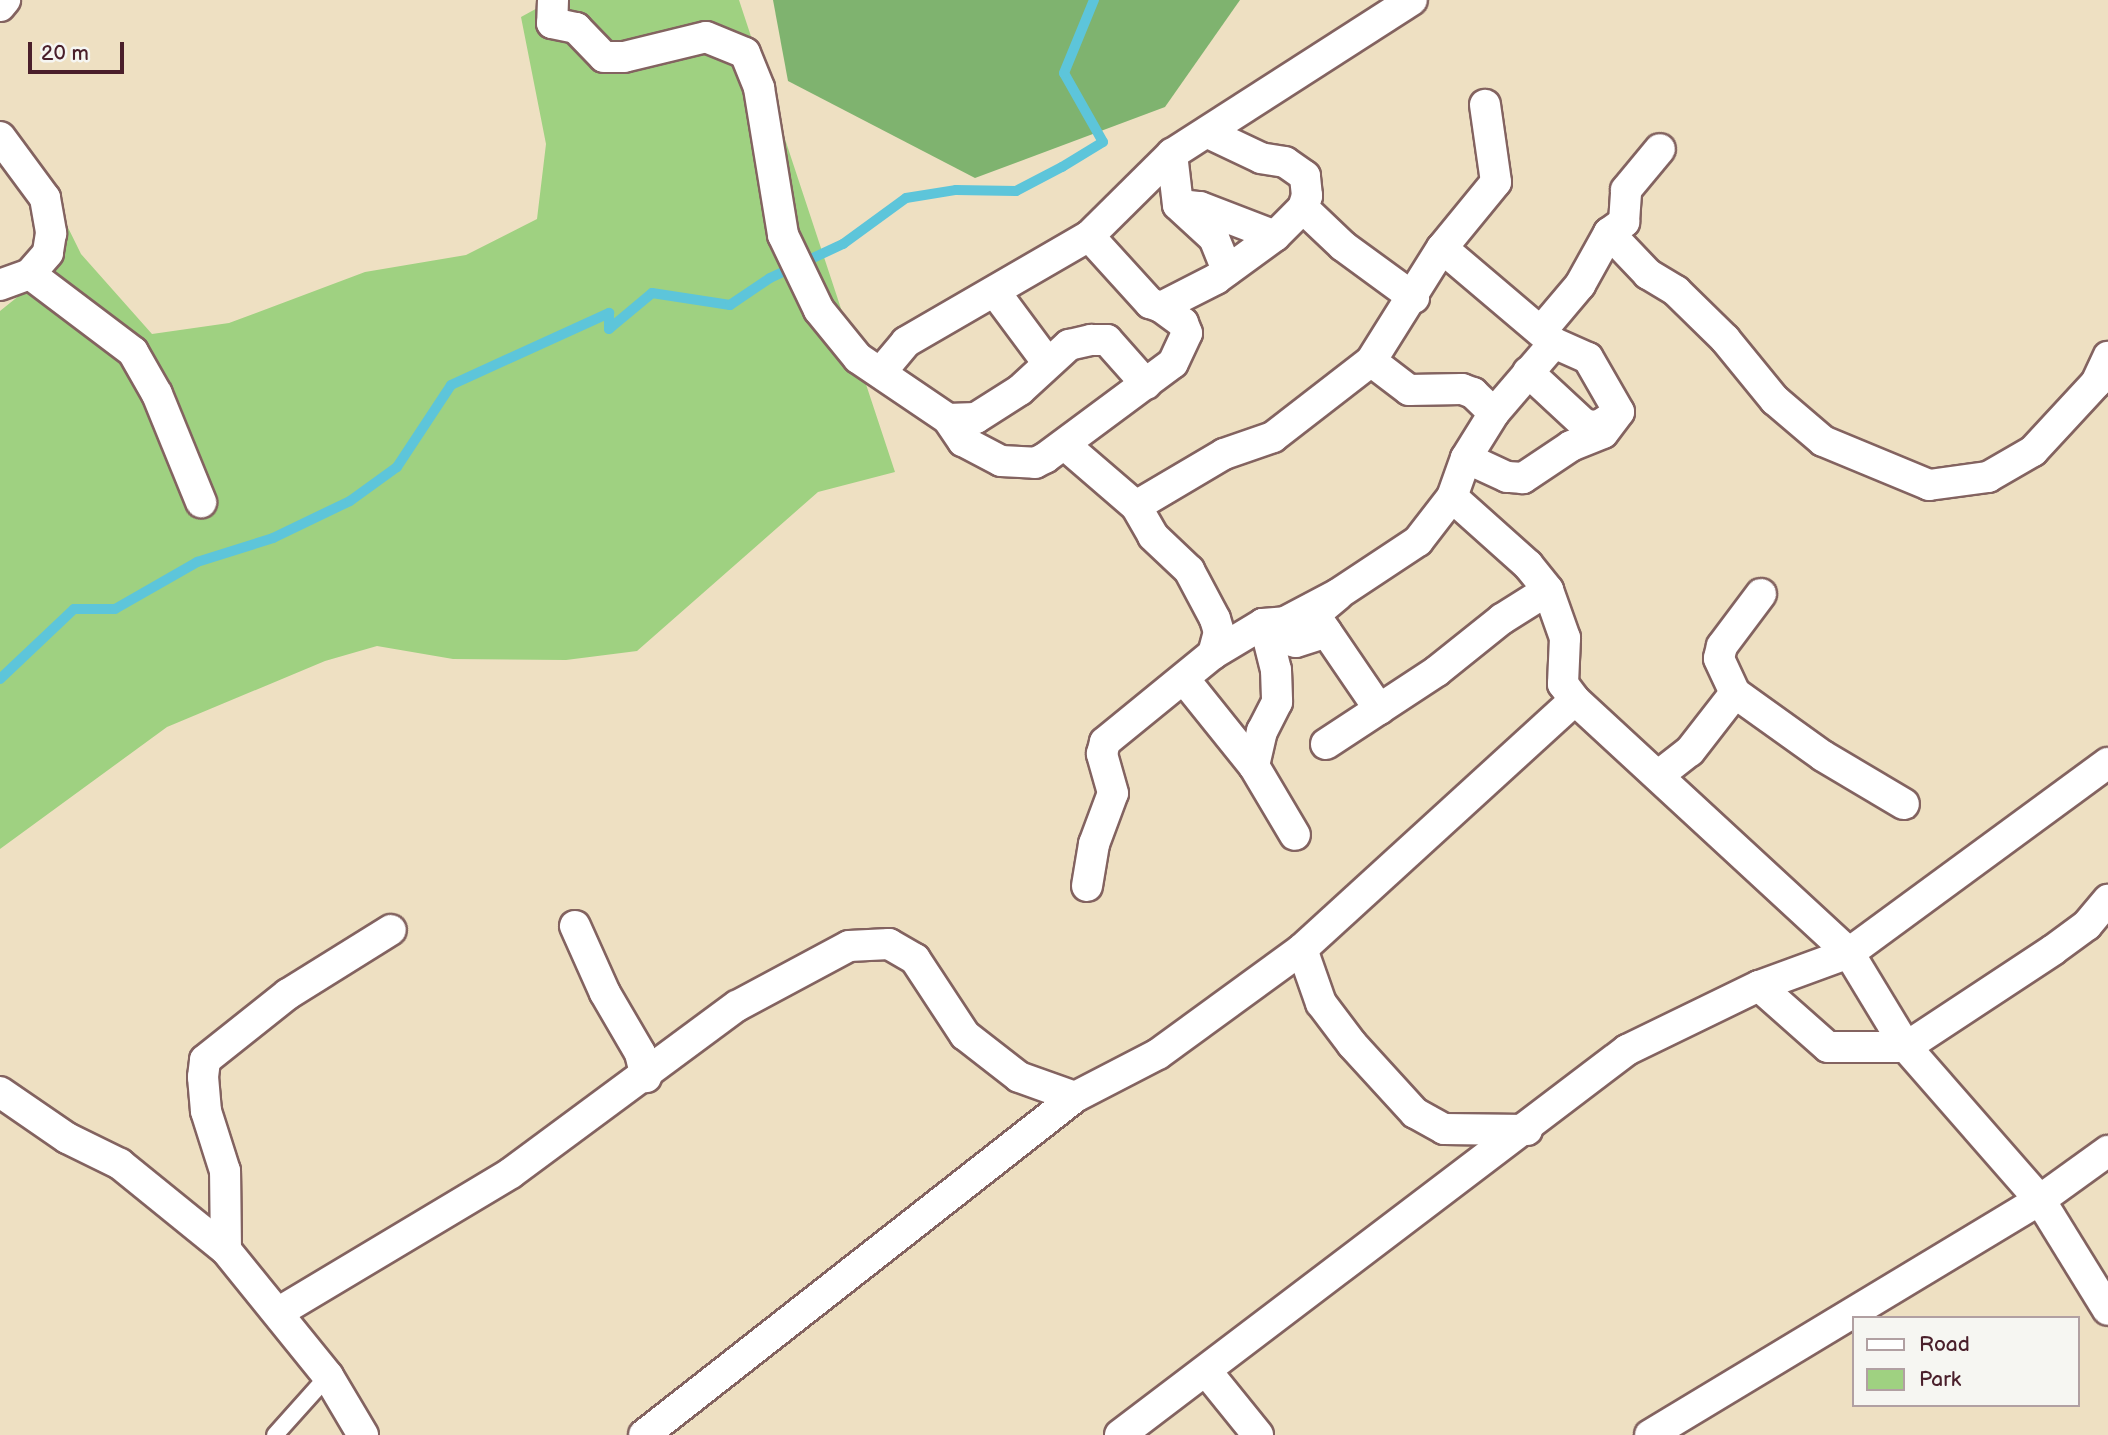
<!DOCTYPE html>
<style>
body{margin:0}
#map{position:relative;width:2108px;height:1435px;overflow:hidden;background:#eee0c2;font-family:"Balsamiq Sans",sans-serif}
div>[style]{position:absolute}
.green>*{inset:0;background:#9fd181}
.forest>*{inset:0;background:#7fb36f}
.stream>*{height:10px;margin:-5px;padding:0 5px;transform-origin:5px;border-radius:5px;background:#5dc5da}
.roads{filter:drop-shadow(2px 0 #836360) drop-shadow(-2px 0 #836360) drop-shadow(0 2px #836360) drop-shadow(0 -2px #836360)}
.lane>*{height:16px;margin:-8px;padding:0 8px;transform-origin:8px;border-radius:8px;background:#fff}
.street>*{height:30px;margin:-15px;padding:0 15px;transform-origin:15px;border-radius:15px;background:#fff}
span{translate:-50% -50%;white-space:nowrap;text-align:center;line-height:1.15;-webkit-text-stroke:5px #f6f6f2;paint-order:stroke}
.legend{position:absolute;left:1852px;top:1316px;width:228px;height:91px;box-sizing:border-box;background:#f6f6f2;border:2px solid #b1a0a2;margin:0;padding:9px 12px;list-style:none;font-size:21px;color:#4a1f2b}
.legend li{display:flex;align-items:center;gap:14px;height:35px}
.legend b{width:35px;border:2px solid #b1a0a2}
.scale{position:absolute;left:28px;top:42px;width:96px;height:32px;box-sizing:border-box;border:4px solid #4a1f2b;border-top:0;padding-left:9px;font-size:21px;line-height:24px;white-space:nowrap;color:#4a1f2b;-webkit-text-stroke:5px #f6f6f2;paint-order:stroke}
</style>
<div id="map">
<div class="green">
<div style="clip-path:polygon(552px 0,739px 0,895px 472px,818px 492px,637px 651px,566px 660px,453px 659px,377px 646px,325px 661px,167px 727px,0 849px,0 311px,61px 262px,50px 191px,81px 254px,152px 334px,229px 323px,365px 272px,466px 255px,537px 219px,546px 144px,521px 17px)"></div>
</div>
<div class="forest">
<div style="clip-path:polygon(773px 0,1240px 0,1165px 107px,975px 178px,788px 81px)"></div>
</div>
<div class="stream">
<div style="left:0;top:679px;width:102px;rotate:-43.4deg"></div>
<div style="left:74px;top:609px;width:41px"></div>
<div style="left:115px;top:609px;width:95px;rotate:-29.8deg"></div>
<div style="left:197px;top:562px;width:80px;rotate:-17.5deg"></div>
<div style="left:273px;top:538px;width:85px;rotate:-25.7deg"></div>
<div style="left:350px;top:501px;width:58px;rotate:-35.9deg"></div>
<div style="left:397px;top:467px;width:98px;rotate:-56.6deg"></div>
<div style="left:451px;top:385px;width:174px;rotate:-24.5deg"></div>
<div style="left:609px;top:313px;width:16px;rotate:90deg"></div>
<div style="left:609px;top:329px;width:56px;rotate:-39.9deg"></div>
<div style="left:652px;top:293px;width:79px;rotate:8.7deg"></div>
<div style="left:730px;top:305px;width:48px;rotate:-34deg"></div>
<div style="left:770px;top:278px;width:81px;rotate:-25deg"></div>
<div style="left:843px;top:244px;width:78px;rotate:-36.1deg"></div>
<div style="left:906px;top:198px;width:51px;rotate:-9.1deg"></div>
<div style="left:956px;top:190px;width:60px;rotate:1deg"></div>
<div style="left:1016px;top:191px;width:52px;rotate:-27.6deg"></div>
<div style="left:1062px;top:167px;width:48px;rotate:-31.4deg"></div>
<div style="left:1103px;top:142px;width:79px;rotate:-119.5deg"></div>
<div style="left:1064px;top:73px;width:79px;rotate:-67.7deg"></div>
</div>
<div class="roads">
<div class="lane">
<div style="left:275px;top:1435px;width:79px;rotate:-48.1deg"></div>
</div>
<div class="street">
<div style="left:553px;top:0;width:23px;rotate:92deg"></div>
<div style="left:552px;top:23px;width:25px;rotate:12deg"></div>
<div style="left:576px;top:28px;width:40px;rotate:46deg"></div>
<div style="left:604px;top:57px;width:20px"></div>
<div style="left:624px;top:57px;width:84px;rotate:-13.7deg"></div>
<div style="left:706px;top:37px;width:42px;rotate:22.3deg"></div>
<div style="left:745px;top:53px;width:38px;rotate:68deg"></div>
<div style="left:759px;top:88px;width:149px;rotate:80.7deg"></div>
<div style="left:783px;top:235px;width:83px;rotate:64.4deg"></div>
<div style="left:819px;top:310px;width:62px;rotate:50.9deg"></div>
<div style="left:858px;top:358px;width:109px;rotate:34.1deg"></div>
<div style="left:948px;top:419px;width:27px;rotate:56deg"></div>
<div style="left:963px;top:441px;width:43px;rotate:27.8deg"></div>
<div style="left:1001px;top:461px;width:34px;rotate:3deg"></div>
<div style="left:1035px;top:463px;width:11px;rotate:-27deg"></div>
<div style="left:1045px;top:458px;width:159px;rotate:-36.6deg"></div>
<div style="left:1173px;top:363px;width:33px;rotate:-65deg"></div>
<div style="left:1187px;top:333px;width:11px;rotate:-112deg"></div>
<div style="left:1183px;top:323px;width:27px;rotate:-144deg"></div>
<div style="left:0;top:6px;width:8px;rotate:-50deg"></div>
<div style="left:0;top:137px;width:76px;rotate:53.6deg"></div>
<div style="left:45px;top:198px;width:36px;rotate:80deg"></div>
<div style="left:51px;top:233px;width:20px;rotate:99deg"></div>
<div style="left:48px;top:253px;width:28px;rotate:131deg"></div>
<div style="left:30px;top:274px;width:32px;rotate:160deg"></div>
<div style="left:1172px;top:154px;width:51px;rotate:83.3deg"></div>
<div style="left:1178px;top:205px;width:49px;rotate:42.5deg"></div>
<div style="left:1214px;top:238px;width:35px;rotate:68deg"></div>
<div style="left:1180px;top:205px;width:20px;rotate:6deg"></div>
<div style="left:1200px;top:207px;width:80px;rotate:21.1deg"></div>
<div style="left:1303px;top:208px;width:55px;rotate:43.5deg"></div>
<div style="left:1343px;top:246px;width:88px;rotate:36.2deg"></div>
<div style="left:1609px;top:233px;width:57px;rotate:46.4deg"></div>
<div style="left:1648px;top:274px;width:33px;rotate:31deg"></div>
<div style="left:1676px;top:291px;width:69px;rotate:44.4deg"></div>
<div style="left:1725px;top:339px;width:79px;rotate:50.7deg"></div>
<div style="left:1775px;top:400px;width:63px;rotate:40.5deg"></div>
<div style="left:1823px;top:441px;width:115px;rotate:22.5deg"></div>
<div style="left:1929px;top:485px;width:60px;rotate:-7.7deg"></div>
<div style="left:1988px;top:477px;width:52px;rotate:-30deg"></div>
<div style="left:2033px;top:451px;width:93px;rotate:-47.2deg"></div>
<div style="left:2096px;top:383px;width:29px;rotate:-65deg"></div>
<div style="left:1089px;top:236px;width:91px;rotate:47.7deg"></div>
<div style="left:1150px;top:303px;width:12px;rotate:20deg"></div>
<div style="left:1161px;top:307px;width:62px;rotate:-27deg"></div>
<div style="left:1216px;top:279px;width:73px;rotate:-36.1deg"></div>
<div style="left:1275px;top:236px;width:40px;rotate:-45deg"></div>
<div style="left:1303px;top:208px;width:13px;rotate:-72deg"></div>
<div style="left:1307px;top:196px;width:20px;rotate:-96deg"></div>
<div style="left:1305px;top:176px;width:24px;rotate:-145deg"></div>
<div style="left:1285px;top:162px;width:24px;rotate:-171deg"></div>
<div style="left:1261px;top:158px;width:59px;rotate:-154.7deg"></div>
<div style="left:1442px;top:248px;width:147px;rotate:40.3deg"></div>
<div style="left:1554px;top:343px;width:37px;rotate:24deg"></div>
<div style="left:1588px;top:358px;width:62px;rotate:60.1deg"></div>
<div style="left:1619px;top:412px;width:26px;rotate:127deg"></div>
<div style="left:1603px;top:433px;width:35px;rotate:158deg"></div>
<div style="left:1571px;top:446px;width:58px;rotate:146.3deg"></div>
<div style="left:1523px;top:478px;width:16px;rotate:-176deg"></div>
<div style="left:1507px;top:477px;width:45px;rotate:-155.1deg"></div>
<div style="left:30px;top:274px;width:129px;rotate:37.1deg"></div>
<div style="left:133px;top:352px;width:48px;rotate:60.3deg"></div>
<div style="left:157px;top:394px;width:117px;rotate:67.8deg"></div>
<div style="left:995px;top:292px;width:87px;rotate:53.4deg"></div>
<div style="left:1542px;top:330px;width:59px;rotate:-49.8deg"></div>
<div style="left:1580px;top:285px;width:60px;rotate:-60.9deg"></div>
<div style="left:1609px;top:233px;width:19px;rotate:-36deg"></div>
<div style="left:1624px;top:222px;width:32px;rotate:-86deg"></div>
<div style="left:1626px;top:190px;width:53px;rotate:-50.3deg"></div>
<div style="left:1371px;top:361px;width:48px;rotate:37.3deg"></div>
<div style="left:1409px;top:390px;width:53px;rotate:-1.1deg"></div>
<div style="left:1462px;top:389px;width:12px;rotate:20deg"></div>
<div style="left:1473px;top:393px;width:29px;rotate:44deg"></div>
<div style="left:881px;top:372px;width:39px;rotate:-50deg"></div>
<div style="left:906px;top:342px;width:211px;rotate:-30.1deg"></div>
<div style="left:1089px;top:236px;width:117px;rotate:-44.7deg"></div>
<div style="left:1172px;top:154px;width:285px;rotate:-32.7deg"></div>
<div style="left:1528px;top:372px;width:78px;rotate:42.9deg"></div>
<div style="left:1585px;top:425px;width:13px;rotate:4deg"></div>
<div style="left:1598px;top:426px;width:17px;rotate:-33deg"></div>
<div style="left:948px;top:419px;width:28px;rotate:-2deg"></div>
<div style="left:976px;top:418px;width:52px;rotate:-32.5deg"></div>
<div style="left:1020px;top:390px;width:67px;rotate:-42.6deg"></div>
<div style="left:1069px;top:345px;width:23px;rotate:-13deg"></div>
<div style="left:1091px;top:340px;width:16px"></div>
<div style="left:1107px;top:340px;width:59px;rotate:48.4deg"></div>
<div style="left:1065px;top:445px;width:94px;rotate:40.7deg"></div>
<div style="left:1136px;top:506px;width:34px;rotate:60deg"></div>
<div style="left:1153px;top:536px;width:50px;rotate:43.4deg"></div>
<div style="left:1189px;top:570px;width:55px;rotate:62deg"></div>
<div style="left:1215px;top:619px;width:14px;rotate:73deg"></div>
<div style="left:1219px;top:632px;width:23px;rotate:105deg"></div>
<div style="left:1452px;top:497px;width:102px;rotate:41.8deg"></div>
<div style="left:1528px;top:565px;width:32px;rotate:51deg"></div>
<div style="left:1548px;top:590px;width:51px;rotate:70.5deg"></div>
<div style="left:1565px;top:638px;width:46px;rotate:92.5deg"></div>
<div style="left:1563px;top:684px;width:20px;rotate:53deg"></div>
<div style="left:1575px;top:700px;width:373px;rotate:42.7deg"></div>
<div style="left:1849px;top:953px;width:110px;rotate:58.8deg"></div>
<div style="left:1906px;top:1047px;width:203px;rotate:48.8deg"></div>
<div style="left:2040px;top:1200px;width:129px;rotate:58.3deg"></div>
<div style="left:1136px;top:506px;width:102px;rotate:-30.6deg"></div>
<div style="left:1224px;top:454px;width:52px;rotate:-19.1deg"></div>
<div style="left:1273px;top:437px;width:124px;rotate:-37.8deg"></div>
<div style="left:1371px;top:361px;width:133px;rotate:-57.9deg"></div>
<div style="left:1442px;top:248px;width:85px;rotate:-50.7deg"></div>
<div style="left:1496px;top:182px;width:78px;rotate:-98.1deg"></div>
<div style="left:1338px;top:595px;width:25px;rotate:140deg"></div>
<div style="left:1319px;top:611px;width:10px;rotate:90deg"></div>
<div style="left:1319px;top:621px;width:107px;rotate:55.7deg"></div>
<div style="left:1263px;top:624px;width:22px;rotate:39deg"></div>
<div style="left:1280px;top:638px;width:16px;rotate:14deg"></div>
<div style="left:1296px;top:642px;width:32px;rotate:-18deg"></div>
<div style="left:1265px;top:626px;width:45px;rotate:76deg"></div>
<div style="left:1276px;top:670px;width:32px;rotate:88deg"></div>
<div style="left:1277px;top:702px;width:33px;rotate:117deg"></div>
<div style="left:1262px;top:731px;width:36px;rotate:103deg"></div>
<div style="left:1254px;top:766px;width:80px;rotate:59.3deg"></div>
<div style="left:1184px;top:679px;width:112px;rotate:51.2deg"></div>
<div style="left:1735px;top:693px;width:108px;rotate:35.6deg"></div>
<div style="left:1823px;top:756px;width:94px;rotate:30.7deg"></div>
<div style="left:1326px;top:744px;width:133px;rotate:-33.3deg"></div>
<div style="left:1437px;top:671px;width:83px;rotate:-38.7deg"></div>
<div style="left:1502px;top:619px;width:54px;rotate:-32.2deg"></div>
<div style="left:1659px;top:775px;width:39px;rotate:-38deg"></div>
<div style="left:1690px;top:751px;width:73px;rotate:-52.2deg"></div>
<div style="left:1735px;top:693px;width:38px;rotate:-115deg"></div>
<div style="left:1719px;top:658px;width:12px;rotate:-76deg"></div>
<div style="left:1722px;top:646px;width:65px;rotate:-53.1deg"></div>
<div style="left:1087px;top:886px;width:43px;rotate:-80.5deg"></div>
<div style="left:1094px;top:844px;width:54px;rotate:-69.6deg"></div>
<div style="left:1113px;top:793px;width:41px;rotate:-105.8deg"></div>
<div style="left:1102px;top:754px;width:12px;rotate:-76deg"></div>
<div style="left:1105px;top:742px;width:139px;rotate:-39.2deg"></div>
<div style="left:1213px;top:654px;width:58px;rotate:-31deg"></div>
<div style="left:1263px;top:624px;width:22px;rotate:-5deg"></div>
<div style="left:1285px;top:622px;width:60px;rotate:-27.8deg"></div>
<div style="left:1338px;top:594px;width:96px;rotate:-33.5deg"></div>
<div style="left:1418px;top:541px;width:56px;rotate:-52.3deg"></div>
<div style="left:1452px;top:497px;width:41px;rotate:-70.3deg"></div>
<div style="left:1466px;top:458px;width:53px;rotate:-58.1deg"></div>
<div style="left:1494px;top:413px;width:92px;rotate:-49.4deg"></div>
<div style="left:575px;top:926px;width:73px;rotate:65.9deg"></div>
<div style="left:605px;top:993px;width:69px;rotate:59.7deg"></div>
<div style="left:640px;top:1053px;width:25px;rotate:76deg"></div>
<div style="left:1759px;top:986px;width:92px;rotate:41.5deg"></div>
<div style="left:1828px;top:1047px;width:78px"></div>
<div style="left:1906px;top:1047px;width:176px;rotate:-33.4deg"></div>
<div style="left:2053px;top:950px;width:42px;rotate:-36.3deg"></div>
<div style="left:2087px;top:925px;width:33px;rotate:-50deg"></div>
<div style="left:0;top:1092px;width:81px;rotate:34.5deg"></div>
<div style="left:67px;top:1138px;width:59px;rotate:26.1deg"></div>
<div style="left:120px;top:1164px;width:136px;rotate:39.1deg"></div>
<div style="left:1527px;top:1130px;width:83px;rotate:-179.3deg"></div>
<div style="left:1444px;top:1129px;width:33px;rotate:-151deg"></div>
<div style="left:1415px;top:1113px;width:93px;rotate:-132.4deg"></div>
<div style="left:1352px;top:1044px;width:51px;rotate:-127.1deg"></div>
<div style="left:1321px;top:1003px;width:57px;rotate:-109.4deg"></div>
<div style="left:1302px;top:949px;width:369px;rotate:-42.4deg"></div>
<div style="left:279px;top:1312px;width:270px;rotate:-30.9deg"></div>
<div style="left:511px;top:1173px;width:281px;rotate:-36.5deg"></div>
<div style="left:737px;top:1006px;width:127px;rotate:-28.2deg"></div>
<div style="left:849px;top:946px;width:40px;rotate:-2.9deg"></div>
<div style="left:889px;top:944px;width:30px;rotate:30deg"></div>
<div style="left:915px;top:959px;width:91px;rotate:56.7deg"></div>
<div style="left:965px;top:1035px;width:68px;rotate:37.9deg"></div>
<div style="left:1019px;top:1077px;width:59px;rotate:19.7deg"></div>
<div style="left:1075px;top:1097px;width:93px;rotate:-27.4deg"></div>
<div style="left:1158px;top:1054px;width:178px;rotate:-36.1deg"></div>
<div style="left:1207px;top:1372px;width:81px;rotate:51deg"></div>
<div style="left:363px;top:1435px;width:69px;rotate:-120.7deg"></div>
<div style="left:328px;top:1376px;width:162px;rotate:-129deg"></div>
<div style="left:226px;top:1250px;width:79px;rotate:-90.7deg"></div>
<div style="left:225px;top:1171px;width:63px;rotate:-107.6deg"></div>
<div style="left:206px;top:1111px;width:34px;rotate:-95deg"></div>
<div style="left:203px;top:1077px;width:17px;rotate:-83deg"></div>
<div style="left:205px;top:1060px;width:106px;rotate:-38.5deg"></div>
<div style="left:288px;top:994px;width:121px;rotate:-31.9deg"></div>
<div style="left:644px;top:1435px;width:548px;rotate:-38.1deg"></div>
<div style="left:1120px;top:1435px;width:637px;rotate:-37.21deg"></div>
<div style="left:1627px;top:1050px;width:147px;rotate:-25.9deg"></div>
<div style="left:1759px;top:986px;width:96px;rotate:-20.1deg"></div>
<div style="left:1849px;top:953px;width:321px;rotate:-36.3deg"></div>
<div style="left:1650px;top:1435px;width:455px;rotate:-31.1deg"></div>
<div style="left:2040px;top:1200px;width:84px;rotate:-35.8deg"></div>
</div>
</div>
<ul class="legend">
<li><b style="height:9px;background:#fff"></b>Road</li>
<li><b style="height:19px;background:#9fd181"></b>Park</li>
</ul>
<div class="scale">20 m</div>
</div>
